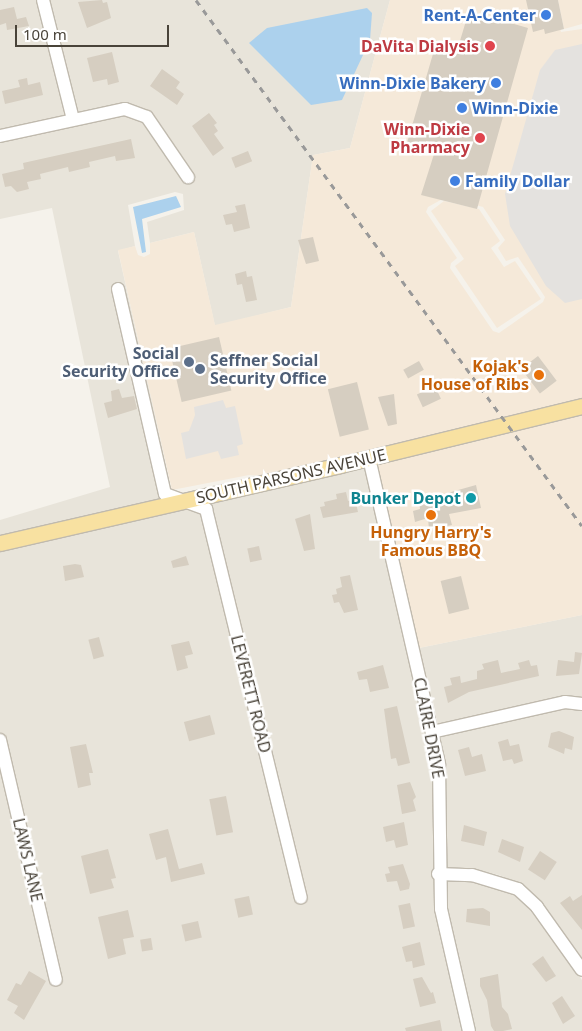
<!DOCTYPE html>
<style>
body{margin:0}
#map{position:relative;width:582px;height:1031px;overflow:hidden;background:#f5f2eb;font-family:"Noto Sans",sans-serif}
div>[style]{position:absolute}
.residential>*{inset:0;background:#e8e4da}
.commercial>*{inset:0;background:#f5e9d9}
.parking>*{inset:0;background:#e4e2df}
.water>*{inset:0;background:#acd1ed}
.building>*{inset:0;background:#d6cec1;transform-origin:0 0}
.roads{filter:drop-shadow(1px 0 #c0baae) drop-shadow(-1px 0 #c0baae) drop-shadow(0 1px #c0baae) drop-shadow(0 -1px #c0baae)}
.minor>*{height:12px;margin:-6px;padding:0 6px;transform-origin:6px;border-radius:6px;background:#fff}
.major>*{height:15px;margin:-7.5px;padding:0 7.5px;transform-origin:7.5px;border-radius:7.5px;background:#f8e1a1}
.rail>*{height:3px;margin-top:-1.5px;transform-origin:0;background:repeating-linear-gradient(90deg,#999 0 6px,transparent 0 12px)}
.dots>*{width:14px;height:14px;translate:-50% -50%;box-sizing:border-box;border:2px solid #fff;border-radius:50%}
span{translate:-50% -50%;white-space:nowrap;text-align:center;line-height:1.15;-webkit-text-stroke:5px #fff;paint-order:stroke}
.shop-label{font-size:16px;color:#366cbe;font-weight:700}
.right{translate:-100% -50%;text-align:right}
.left{translate:0 -50%;text-align:left}
.health-label{font-size:16px;color:#be3a42;font-weight:700}
.service-label{font-size:16px;color:#4e5e75;font-weight:700}
.food-label{font-size:16px;color:#c56008;font-weight:700}
.street-label{font-size:16px;color:#494339}
.culture-label{font-size:16px;color:#0d838f;font-weight:700}
.scale{position:absolute;left:15px;top:25px;width:154px;height:22px;box-sizing:border-box;border:2px solid #494339;border-top:0;padding-left:6px;font-size:15px;line-height:18px;white-space:nowrap;color:#494339;-webkit-text-stroke:4px #fff;paint-order:stroke}
</style>
<div id="map">
<div class="residential">
<div style="clip-path:polygon(0 0,37px 0,66px 115px,0 131px)"></div>
<div style="clip-path:polygon(49px 0,390px 0,350px 148px,313px 155px,291px 307px,215px 326px,194px 232px,150px 243px,147px 222px,184px 210px,183px 194px,175px 192px,128px 205px,135px 246px,118px 251px,172px 490px,123px 283px,112px 286px,159px 495px,163px 499px,0 538px,0 520px,110px 487px,52px 208px,0 219px,0 142px,124px 114px,143px 122px,186px 184px,196px 179px,152px 114px,124px 104px,78px 113px)"></div>
<div style="clip-path:polygon(364px 464px,433px 765px,435px 911px,462px 1031px,0 1031px,0 549px)"></div>
<div style="clip-path:polygon(582px 615px,582px 698px,565px 696px,437px 726px,419px 648px)"></div>
<div style="clip-path:polygon(566px 707px,582px 711px,582px 960px,522px 885px,499px 875px,474px 869px,444px 869px,447px 790px,439px 736px)"></div>
<div style="clip-path:polygon(444px 880px,471px 880px,514px 894px,532px 910px,582px 980px,582px 1031px,475px 1031px,446px 908px)"></div>
</div>
<div class="commercial">
<div style="clip-path:polygon(evenodd,390px 0,553px 0,561px 32px,582px 29px,582px 401px,267px 476px,249px 475px,172px 490px,118px 250px,135px 246px,138px 255px,144px 257px,150px 254px,150px 243px,194px 232px,215px 325px,291px 307px,313px 155px,350px 148px,390px 0,446px 197px,483px 207px,505px 240px,498px 248px,506px 261px,518px 257px,545px 297px,543px 302px,499px 333px,493px 331px,450px 268px,451px 263px,457px 258px,426px 212px,428px 207px,446px 197px)"></div>
<div style="clip-path:polygon(558px 0,582px 0,582px 24px,564px 29px)"></div>
<div style="clip-path:polygon(444px 201px,479px 209px,500px 241px,491px 248px,504px 267px,515px 261px,541px 299px,497px 328px,455px 266px,464px 259px,431px 211px)"></div>
<div style="clip-path:polygon(582px 411px,582px 615px,419px 648px,376px 461px)"></div>
</div>
<div class="parking">
<div style="clip-path:polygon(582px 44px,582px 299px,565px 303px,546px 286px,510px 226px,505px 194px,540px 70px,555px 50px)"></div>
<div style="clip-path:polygon(223px 400px,226px 408px,235px 406px,243px 444px,237px 446px,239px 455px,221px 459px,218px 451px,186px 459px,181px 433px,189px 431px,195px 415px,194px 407px)"></div>
</div>
<div class="water">
<div style="clip-path:polygon(367px 8px,372px 13px,370px 40px,342px 100px,311px 105px,249px 43px,267px 28px)"></div>
<div style="clip-path:polygon(176px 196px,181px 207px,142px 219px,146px 252px,142px 253px,133px 207px)"></div>
</div>
<div class="building">
<div style="clip-path:polygon(102px 0,103px 3px,107px 2px,111px 18px,87px 28px,78px 2px)"></div>
<div style="clip-path:polygon(526px 0,558px 0,564px 29px,545px 34px,544px 29px,533px 32px)"></div>
<div style="clip-path:polygon(14px 7px,17px 19px,26px 17px,29px 26px,7px 30px,6px 23px,0 25px,0 10px)"></div>
<div style="clip-path:polygon(469px 11px,528px 28px,477px 209px,421px 195px,435px 151px,407px 143px,435px 47px,456px 54px)"></div>
<div style="clip-path:polygon(112px 52px,119px 82px,108px 85px,107px 79px,93px 82px,87px 58px)"></div>
<div style="clip-path:polygon(162px 69px,180px 82px,176px 88px,184px 94px,177px 105px,150px 86px)"></div>
<div style="clip-path:polygon(27px 78px,28px 85px,40px 82px,43px 95px,5px 104px,2px 91px,20px 87px,18px 80px)"></div>
<div style="clip-path:polygon(209px 113px,217px 123px,214px 125px,218px 131px,214px 134px,224px 148px,213px 156px,192px 126px)"></div>
<div style="clip-path:polygon(131px 139px,135px 158px,116px 161px,115px 156px,89px 162px,90px 167px,69px 172px,68px 167px,40px 174px,41px 179px,27px 182px,29px 189px,17px 192px,11px 186px,5px 187px,2px 174px,24px 169px,23px 163px)"></div>
<div style="left:248px;top:151px;width:11px;height:18px;rotate:68deg"></div>
<div style="clip-path:polygon(245px 204px,250px 228px,234px 232px,232px 224px,226px 225px,223px 215px,237px 212px,235px 206px)"></div>
<div style="clip-path:polygon(313px 237px,319px 261px,306px 264px,298px 240px)"></div>
<div style="clip-path:polygon(246px 271px,247px 277px,252px 276px,257px 300px,246px 302px,242px 284px,237px 285px,235px 274px)"></div>
<div style="left:219px;top:337px;width:55px;height:51px;rotate:77deg"></div>
<div style="left:538px;top:356px;width:31px;height:21px;rotate:53deg"></div>
<div style="left:419px;top:361px;width:10px;height:18px;rotate:61deg"></div>
<div style="left:357px;top:382px;width:49px;height:30px;rotate:76deg"></div>
<div style="left:435px;top:386px;width:14px;height:20px;rotate:65deg"></div>
<div style="clip-path:polygon(119px 389px,122px 398px,134px 396px,137px 409px,108px 418px,104px 403px,112px 401px,111px 391px)"></div>
<div style="clip-path:polygon(394px 394px,397px 424px,388px 426px,378px 397px)"></div>
<div style="clip-path:polygon(476px 485px,481px 508px,449px 514px,452px 525px,429px 530px,428px 518px,415px 522px,413px 511px,420px 509px,419px 501px)"></div>
<div style="clip-path:polygon(346px 492px,348px 501px,355px 499px,358px 512px,323px 518px,320px 507px,325px 506px,324px 502px,337px 499px,336px 494px)"></div>
<div style="clip-path:polygon(310px 514px,315px 549px,304px 551px,295px 519px)"></div>
<div style="left:259px;top:546px;width:14px;height:12px;rotate:78deg"></div>
<div style="clip-path:polygon(186px 556px,189px 565px,173px 568px,171px 561px)"></div>
<div style="clip-path:polygon(75px 564px,81px 565px,84px 577px,65px 581px,63px 566px)"></div>
<div style="clip-path:polygon(350px 575px,358px 610px,344px 613px,339px 602px,334px 603px,332px 595px,337px 594px,336px 589px,342px 587px,340px 577px)"></div>
<div style="left:461px;top:576px;width:34px;height:21px;rotate:76deg"></div>
<div style="left:99px;top:637px;width:20px;height:11px;rotate:75deg"></div>
<div style="clip-path:polygon(189px 641px,193px 654px,185px 656px,188px 668px,177px 671px,171px 645px)"></div>
<div style="clip-path:polygon(575px 652px,582px 653px,579px 674px,556px 676px,558px 660px,574px 662px)"></div>
<div style="clip-path:polygon(498px 660px,501px 673px,520px 669px,518px 663px,529px 660px,531px 666px,537px 665px,539px 676px,469px 692px,448px 703px,444px 687px,452px 685px,450px 678px,460px 676px,461px 683px,477px 679px,477px 671px,484px 669px,482px 664px)"></div>
<div style="clip-path:polygon(383px 665px,389px 688px,370px 692px,367px 679px,359px 680px,357px 672px)"></div>
<div style="clip-path:polygon(397px 706px,410px 763px,398px 766px,396px 758px,391px 759px,384px 709px)"></div>
<div style="left:210px;top:715px;width:20px;height:27px;rotate:75deg"></div>
<div style="clip-path:polygon(559px 731px,574px 737px,572px 750px,565px 748px,564px 754px,548px 747px,551px 733px)"></div>
<div style="clip-path:polygon(508px 739px,510px 746px,519px 744px,523px 761px,514px 764px,512px 759px,503px 761px,498px 742px)"></div>
<div style="clip-path:polygon(86px 744px,93px 773px,89px 773px,91px 785px,78px 788px,70px 747px)"></div>
<div style="clip-path:polygon(469px 747px,472px 757px,482px 754px,486px 771px,465px 776px,458px 750px)"></div>
<div style="clip-path:polygon(410px 782px,416px 797px,413px 800px,416px 811px,402px 814px,397px 785px)"></div>
<div style="left:226px;top:796px;width:37px;height:17px;rotate:79deg"></div>
<div style="clip-path:polygon(404px 822px,408px 845px,396px 848px,394px 840px,386px 842px,383px 827px)"></div>
<div style="clip-path:polygon(464px 825px,487px 832px,484px 846px,461px 841px)"></div>
<div style="clip-path:polygon(168px 829px,179px 869px,202px 863px,205px 874px,171px 882px,166px 857px,156px 860px,149px 834px)"></div>
<div style="clip-path:polygon(502px 839px,524px 847px,520px 862px,498px 852px)"></div>
<div style="clip-path:polygon(108px 849px,116px 878px,111px 879px,114px 888px,90px 894px,81px 856px)"></div>
<div style="left:540px;top:851px;width:20px;height:22px;rotate:33deg"></div>
<div style="clip-path:polygon(403px 864px,410px 884px,409px 889px,400px 891px,397px 881px,387px 882px,385px 874px,390px 873px,388px 867px)"></div>
<div style="clip-path:polygon(582px 895px,582px 930px,560px 903px,570px 896px,573px 901px)"></div>
<div style="left:249px;top:896px;width:19px;height:15px;rotate:78deg"></div>
<div style="left:410px;top:903px;width:24px;height:12px;rotate:78deg"></div>
<div style="clip-path:polygon(483px 908px,490px 912px,490px 926px,466px 922px,467px 909px)"></div>
<div style="clip-path:polygon(128px 910px,134px 937px,123px 939px,126px 954px,108px 959px,98px 917px)"></div>
<div style="left:198px;top:921px;width:17px;height:17px;rotate:77deg"></div>
<div style="left:151px;top:938px;width:12px;height:11px;rotate:81deg"></div>
<div style="clip-path:polygon(420px 942px,425px 965px,413px 968px,412px 961px,406px 962px,402px 947px)"></div>
<div style="clip-path:polygon(543px 956px,556px 976px,546px 982px,532px 964px)"></div>
<div style="clip-path:polygon(29px 971px,46px 981px,24px 1020px,14px 1013px,18px 1006px,7px 1000px,16px 983px,21px 985px)"></div>
<div style="clip-path:polygon(498px 974px,502px 1007px,508px 1014px,512px 1029px,503px 1031px,494px 1031px,491px 1026px,487px 1000px,480px 986px,480px 978px)"></div>
<div style="clip-path:polygon(422px 977px,431px 993px,433px 992px,436px 1003px,420px 1007px,413px 979px)"></div>
<div style="clip-path:polygon(562px 996px,575px 1016px,563px 1024px,552px 1003px)"></div>
<div style="clip-path:polygon(440px 1020px,442px 1031px,406px 1031px,405px 1028px)"></div>
</div>
<div class="roads">
<div class="minor">
<div style="left:43px;top:0;width:123px;rotate:75.9deg"></div>
<div style="left:0;top:136px;width:128px;rotate:-12.2deg"></div>
<div style="left:125px;top:109px;width:23px;rotate:20deg"></div>
<div style="left:147px;top:117px;width:73px;rotate:55.7deg"></div>
<div style="left:118px;top:289px;width:210px;rotate:77.1deg"></div>
<div style="left:165px;top:494px;width:44px;rotate:20.1deg"></div>
<div style="left:206px;top:509px;width:400px;rotate:76.3deg"></div>
<div style="left:369px;top:458px;width:314px;rotate:77.1deg"></div>
<div style="left:439px;top:764px;width:145px;rotate:89.2deg"></div>
<div style="left:441px;top:909px;width:125px;rotate:77.1deg"></div>
<div style="left:432px;top:732px;width:136px;rotate:-12.7deg"></div>
<div style="left:565px;top:702px;width:17px;rotate:7deg"></div>
<div style="left:0;top:740px;width:246px;rotate:76.9deg"></div>
<div style="left:438px;top:874px;width:34px;rotate:2deg"></div>
<div style="left:472px;top:875px;width:48px;rotate:16.9deg"></div>
<div style="left:518px;top:889px;width:26px;rotate:43deg"></div>
<div style="left:537px;top:907px;width:77px;rotate:54.5deg"></div>
</div>
<div class="major">
<div style="left:0;top:543px;width:349px;rotate:-12.9deg"></div>
<div style="left:340px;top:465px;width:249px;rotate:-13.7deg"></div>
</div>
</div>
<div class="rail">
<div style="left:196px;top:0;width:652px;rotate:53.73deg"></div>
</div>
<div class="dots">
<div style="left:546px;top:15px;background:#3f7fe0"></div>
<div style="left:490px;top:46px;background:#e0444e"></div>
<div style="left:496px;top:83px;background:#3f7fe0"></div>
<div style="left:462px;top:108px;background:#3f7fe0"></div>
<div style="left:480px;top:138px;background:#e0444e"></div>
<div style="left:455px;top:181px;background:#3f7fe0"></div>
<div style="left:189px;top:362px;background:#5c6f8a"></div>
<div style="left:200px;top:369px;background:#5c6f8a"></div>
<div style="left:539px;top:375px;background:#e8710a"></div>
<div style="left:471px;top:498px;background:#0f9aa8"></div>
<div style="left:431px;top:515px;background:#e8710a"></div>
</div>
<div class="shop-label">
<span class="right" style="left:536px;top:15px">Rent-A-Center</span>
<span class="right" style="left:486px;top:83px">Winn-Dixie Bakery</span>
<span class="left" style="left:472px;top:108px">Winn-Dixie</span>
<span class="left" style="left:465px;top:181px">Family Dollar</span>
</div>
<div class="health-label">
<span class="right" style="left:479px;top:46px">DaVita Dialysis</span>
<span class="right" style="left:470px;top:138px">Winn-Dixie<br>Pharmacy</span>
</div>
<div class="service-label">
<span class="right" style="left:179px;top:362px">Social<br>Security Office</span>
<span class="left" style="left:210px;top:369px">Seffner Social<br>Security Office</span>
</div>
<div class="food-label">
<span class="right" style="left:529px;top:375px">Kojak's<br>House of Ribs</span>
<span style="left:431px;top:541px">Hungry Harry's<br>Famous BBQ</span>
</div>
<div class="street-label">
<span style="left:291px;top:476px;rotate:-13deg">SOUTH PARSONS AVENUE</span>
<span style="left:251px;top:694px;rotate:76deg">LEVERETT ROAD</span>
<span style="left:429px;top:728px;rotate:79deg">CLAIRE DRIVE</span>
<span style="left:28px;top:860px;rotate:77deg">LAWS LANE</span>
</div>
<div class="culture-label">
<span class="right" style="left:461px;top:498px">Bunker Depot</span>
</div>
<div class="scale">100 m</div>
</div>
